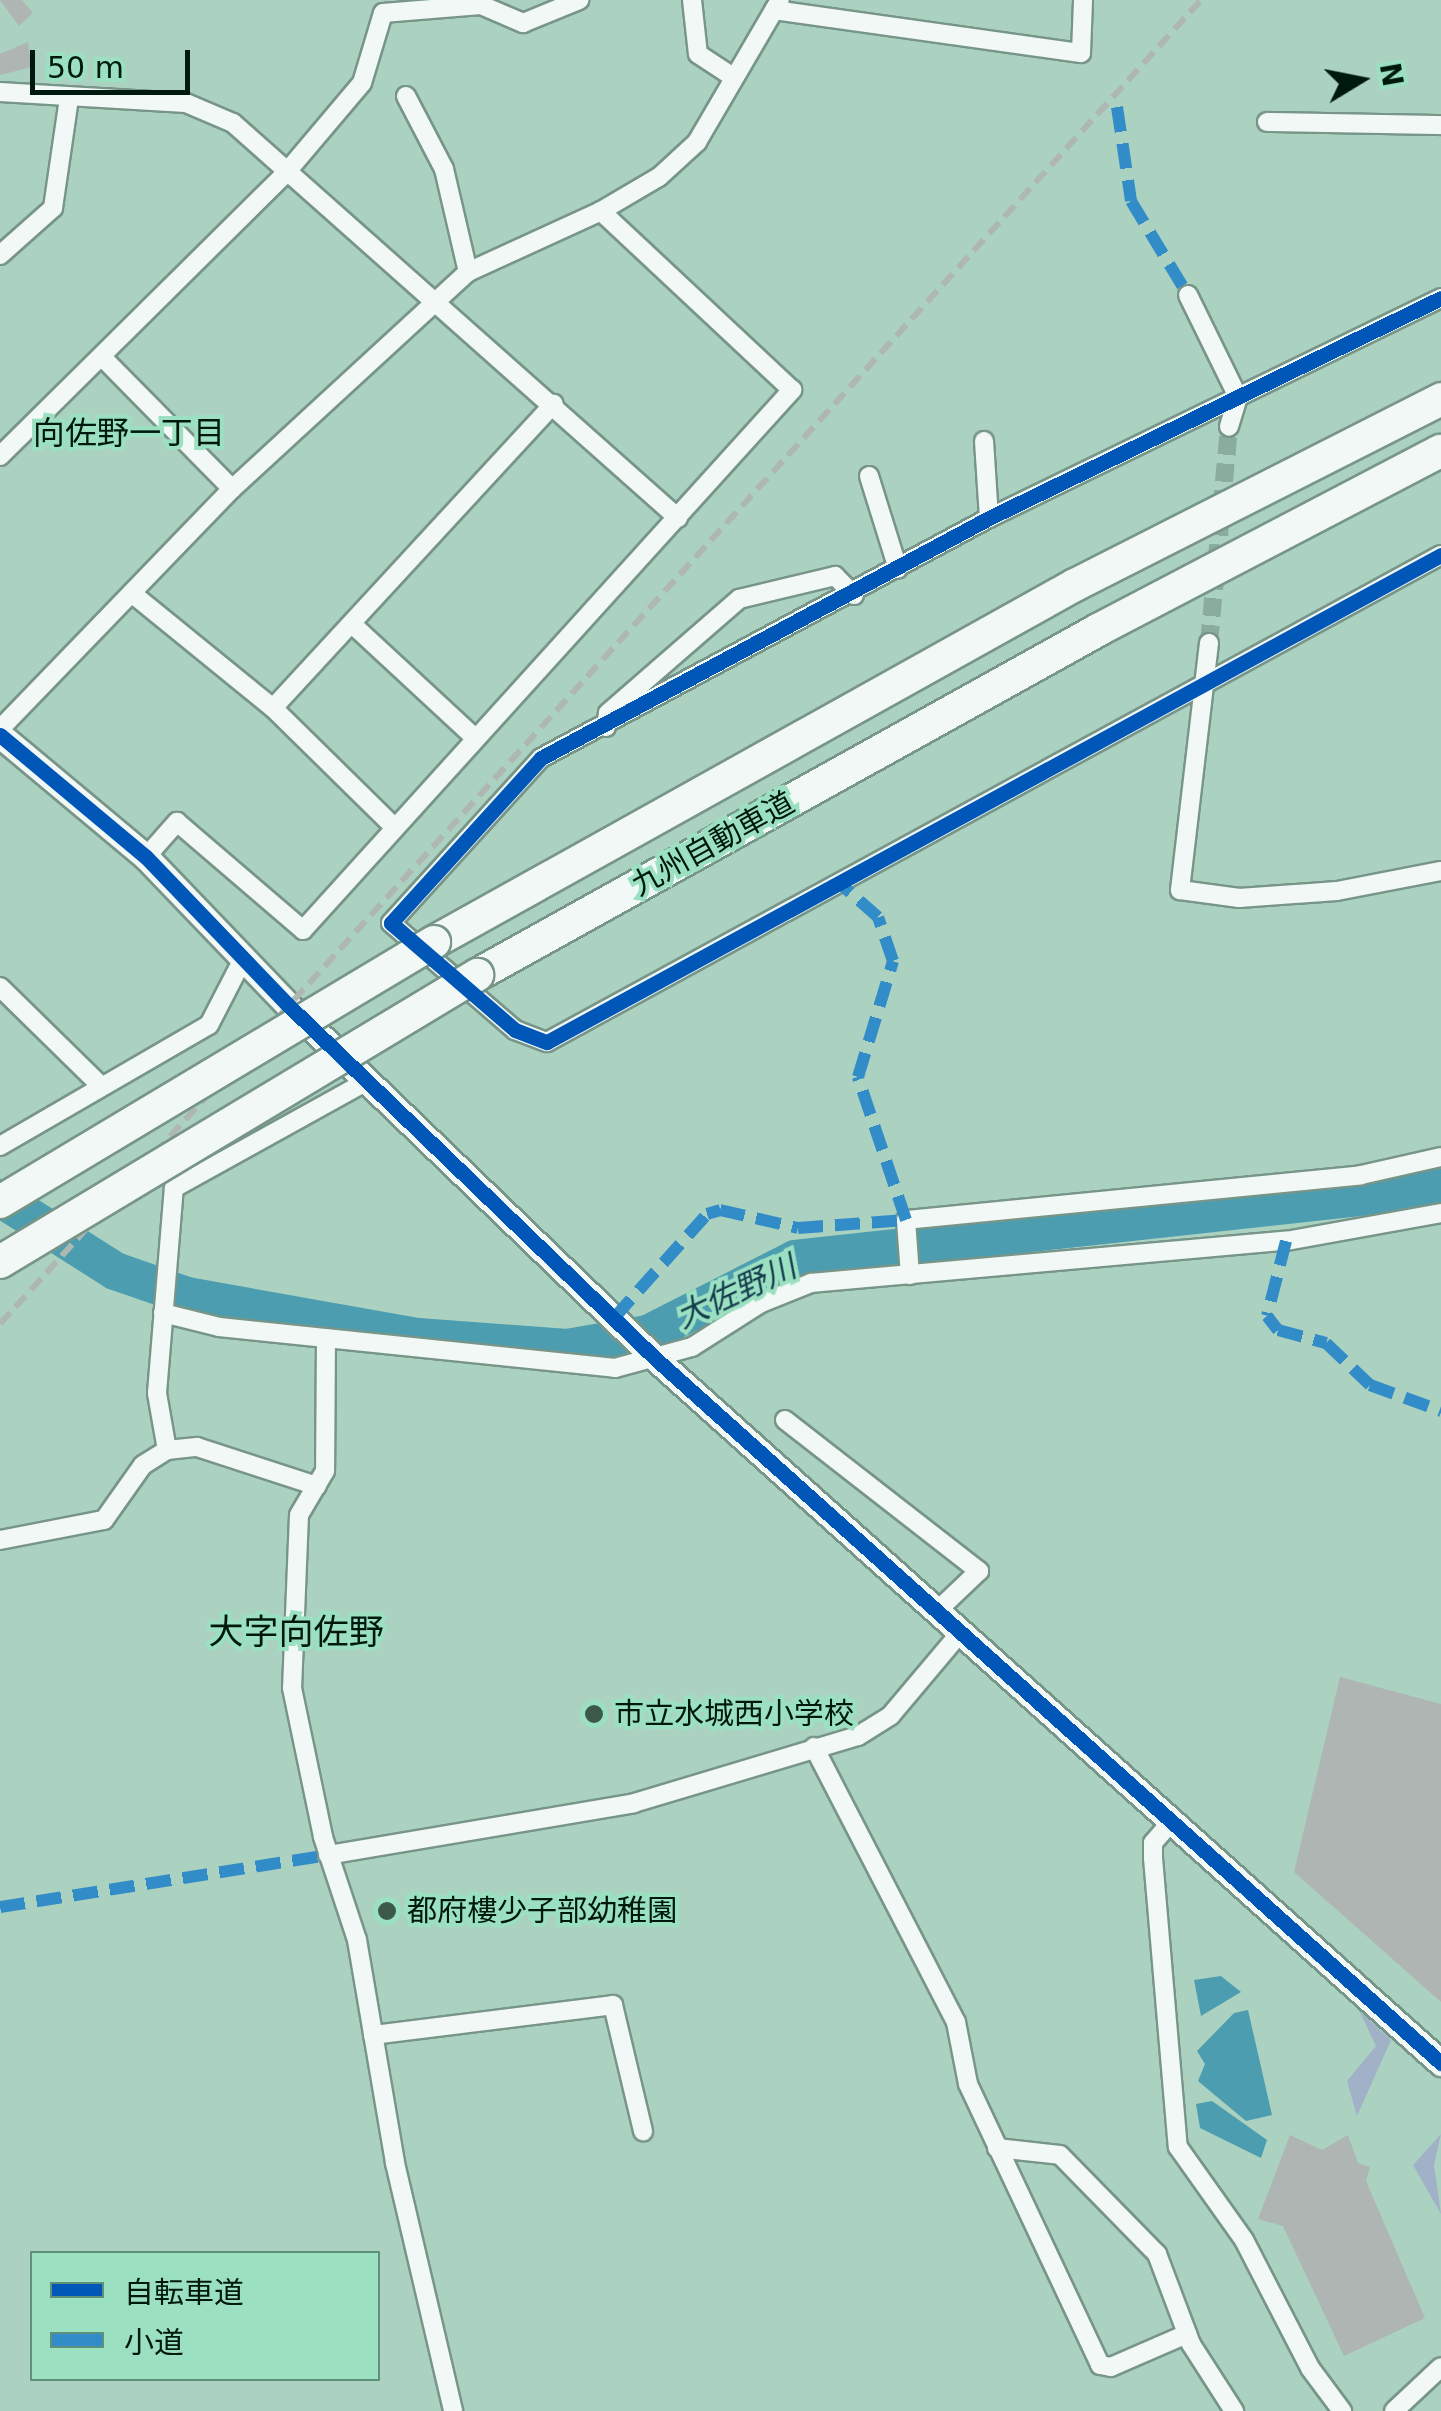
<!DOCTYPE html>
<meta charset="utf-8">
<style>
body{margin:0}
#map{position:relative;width:1441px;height:2411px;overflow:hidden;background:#abd1c0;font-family:"DejaVu Sans","Noto Sans JP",sans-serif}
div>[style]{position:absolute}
.green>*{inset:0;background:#a1b1c7}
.water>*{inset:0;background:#4b9daf}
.river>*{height:38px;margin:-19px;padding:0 19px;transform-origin:19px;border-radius:19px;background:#4b9daf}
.building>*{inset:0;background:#afb5b3}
.street-tunnel>*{height:18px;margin-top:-9px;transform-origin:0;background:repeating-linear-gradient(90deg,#89ac9c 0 18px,transparent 0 27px)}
.roads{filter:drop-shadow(2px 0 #779588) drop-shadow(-2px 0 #779588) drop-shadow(0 2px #779588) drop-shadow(0 -2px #779588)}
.street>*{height:18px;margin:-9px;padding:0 9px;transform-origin:9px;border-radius:9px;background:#f2f8f6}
.secondary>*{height:25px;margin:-12.5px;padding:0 12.5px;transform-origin:12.5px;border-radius:12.5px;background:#f2f8f6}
.highway>*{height:32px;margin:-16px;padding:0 16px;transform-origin:16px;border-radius:16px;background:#f2f8f6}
.rail>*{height:6px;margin-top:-3px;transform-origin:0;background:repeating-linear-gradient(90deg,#aeb7b2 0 15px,transparent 0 23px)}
.bridges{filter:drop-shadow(2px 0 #779588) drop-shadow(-2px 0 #779588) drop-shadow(0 2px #779588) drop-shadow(0 -2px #779588)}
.highway-bridge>*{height:32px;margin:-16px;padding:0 16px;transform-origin:16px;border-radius:16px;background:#f2f8f6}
.quiet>*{height:12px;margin-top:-6px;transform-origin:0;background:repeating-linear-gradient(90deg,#328cc7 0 25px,transparent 0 37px)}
.cycleway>*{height:15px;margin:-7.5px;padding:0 7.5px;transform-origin:7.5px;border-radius:7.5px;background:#0057b8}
.dots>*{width:28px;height:28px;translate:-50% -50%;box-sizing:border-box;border:5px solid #9ce0c2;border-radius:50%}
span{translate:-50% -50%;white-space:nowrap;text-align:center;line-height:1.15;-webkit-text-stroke:8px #9ce0c2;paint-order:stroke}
.street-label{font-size:30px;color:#00190e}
.poi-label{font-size:30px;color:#00190e}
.left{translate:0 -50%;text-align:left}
.neighbourhood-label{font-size:32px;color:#00190e}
.water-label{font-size:32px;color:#143e4d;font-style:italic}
.quarter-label{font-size:35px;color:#00190e}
.legend{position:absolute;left:30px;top:2251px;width:350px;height:130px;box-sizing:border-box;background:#9ce0c2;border:2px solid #5e907a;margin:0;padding:12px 18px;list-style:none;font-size:30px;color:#00190e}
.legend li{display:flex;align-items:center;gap:20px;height:50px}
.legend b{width:50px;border:2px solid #5e907a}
.north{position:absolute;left:1311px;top:30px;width:100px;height:100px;-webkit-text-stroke:8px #9ce0c2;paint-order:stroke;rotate:80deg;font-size:28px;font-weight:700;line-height:40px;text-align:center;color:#00190e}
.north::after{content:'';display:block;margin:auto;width:35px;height:45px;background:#00190e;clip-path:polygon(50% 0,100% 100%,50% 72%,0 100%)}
.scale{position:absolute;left:30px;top:50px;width:160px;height:45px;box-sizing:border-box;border:5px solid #00190e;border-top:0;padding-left:12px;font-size:30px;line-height:35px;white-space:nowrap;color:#00190e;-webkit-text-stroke:8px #9ce0c2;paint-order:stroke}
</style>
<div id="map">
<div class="green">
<div style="clip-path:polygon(1359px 2010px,1391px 2040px,1357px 2116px,1347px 2081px,1376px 2046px)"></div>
<div style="clip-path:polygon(1441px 2134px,1434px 2165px,1441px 2214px,1413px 2165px)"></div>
</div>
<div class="water">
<div style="clip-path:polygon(1221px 1976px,1241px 1992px,1201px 2016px,1194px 1980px)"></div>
<div style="clip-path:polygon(1248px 2010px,1272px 2115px,1246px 2121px,1198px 2081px,1205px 2064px,1197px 2051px,1234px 2013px)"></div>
<div style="clip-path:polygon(1212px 2101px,1267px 2140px,1261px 2158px,1200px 2128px,1196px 2104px)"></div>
</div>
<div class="river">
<div style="left:0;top:1198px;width:136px;rotate:32.4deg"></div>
<div style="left:115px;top:1271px;width:76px;rotate:19.1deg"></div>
<div style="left:187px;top:1296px;width:235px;rotate:10.1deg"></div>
<div style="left:418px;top:1337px;width:149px;rotate:4.2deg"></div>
<div style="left:567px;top:1348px;width:82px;rotate:-9.8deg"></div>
<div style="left:648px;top:1334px;width:165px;rotate:-27deg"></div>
<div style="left:795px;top:1259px;width:650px;rotate:-6.27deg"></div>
</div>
<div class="building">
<div style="clip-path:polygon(0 0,22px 0,33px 13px,19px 26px)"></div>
<div style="clip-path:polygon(28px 42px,32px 67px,0 75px,0 54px)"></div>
<div style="clip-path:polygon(1340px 1677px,1441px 1704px,1441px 2002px,1294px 1872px)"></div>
<div style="clip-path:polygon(1290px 2135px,1322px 2150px,1348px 2135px,1358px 2163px,1370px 2167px,1366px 2181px,1425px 2318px,1344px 2356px,1283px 2226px,1258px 2219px)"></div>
</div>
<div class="street-tunnel">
<div style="left:1209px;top:643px;width:217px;rotate:-84.7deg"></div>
</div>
<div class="roads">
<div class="street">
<div style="left:692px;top:0;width:54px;rotate:83.7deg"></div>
<div style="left:698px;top:54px;width:42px;rotate:33.3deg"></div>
<div style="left:774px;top:10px;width:310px;rotate:8deg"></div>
<div style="left:1081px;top:53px;width:53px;rotate:-87.8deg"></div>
<div style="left:0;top:92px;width:186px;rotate:3.4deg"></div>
<div style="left:186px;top:103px;width:51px;rotate:23.1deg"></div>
<div style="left:233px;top:123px;width:595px;rotate:41.59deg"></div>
<div style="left:406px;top:96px;width:82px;rotate:62.5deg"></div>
<div style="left:444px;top:169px;width:106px;rotate:76.9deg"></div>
<div style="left:1267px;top:122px;width:174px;rotate:1deg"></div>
<div style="left:0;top:255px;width:71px;rotate:-41.6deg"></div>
<div style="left:53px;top:208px;width:111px;rotate:-81.7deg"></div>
<div style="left:1188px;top:295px;width:114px;rotate:63.9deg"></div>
<div style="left:1238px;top:397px;width:31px;rotate:107deg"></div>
<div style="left:1441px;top:298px;width:503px;rotate:154.05deg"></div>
<div style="left:989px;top:518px;width:508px;rotate:151.82deg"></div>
<div style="left:541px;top:758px;width:223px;rotate:132.3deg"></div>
<div style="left:391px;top:923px;width:164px;rotate:40.8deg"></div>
<div style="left:515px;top:1030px;width:34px;rotate:21deg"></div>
<div style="left:547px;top:1042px;width:1018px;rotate:-28.58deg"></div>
<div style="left:105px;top:360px;width:181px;rotate:45.4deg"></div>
<div style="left:984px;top:441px;width:77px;rotate:86.3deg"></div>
<div style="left:0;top:456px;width:401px;rotate:-44.7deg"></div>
<div style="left:285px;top:174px;width:119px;rotate:-49.8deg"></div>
<div style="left:362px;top:83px;width:73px;rotate:-73.3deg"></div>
<div style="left:383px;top:13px;width:98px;rotate:-4.7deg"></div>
<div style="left:481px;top:5px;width:46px;rotate:23.2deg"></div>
<div style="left:523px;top:23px;width:61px;rotate:-22.3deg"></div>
<div style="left:869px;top:476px;width:97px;rotate:72.7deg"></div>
<div style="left:134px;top:595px;width:179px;rotate:39.1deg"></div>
<div style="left:273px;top:708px;width:167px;rotate:44.5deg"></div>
<div style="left:352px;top:624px;width:163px;rotate:42.8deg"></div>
<div style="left:1209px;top:643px;width:249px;rotate:96.7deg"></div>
<div style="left:1180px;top:890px;width:60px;rotate:7.7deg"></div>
<div style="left:1239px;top:898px;width:98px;rotate:-4.1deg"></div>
<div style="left:1337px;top:891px;width:106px;rotate:-10.9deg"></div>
<div style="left:273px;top:708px;width:414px;rotate:-47.3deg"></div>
<div style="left:606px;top:727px;width:14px;rotate:-82deg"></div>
<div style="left:608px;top:713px;width:174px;rotate:-41deg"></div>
<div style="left:739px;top:599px;width:99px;rotate:-13.5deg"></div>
<div style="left:835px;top:576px;width:27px;rotate:45deg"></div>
<div style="left:0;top:729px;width:334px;rotate:-46deg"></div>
<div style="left:232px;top:489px;width:321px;rotate:-42.6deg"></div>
<div style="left:468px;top:272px;width:146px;rotate:-24.6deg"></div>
<div style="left:601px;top:211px;width:67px;rotate:-30.4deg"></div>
<div style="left:659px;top:177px;width:52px;rotate:-42.6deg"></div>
<div style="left:697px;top:142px;width:164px;rotate:-59.7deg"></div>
<div style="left:146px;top:857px;width:47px;rotate:-48.5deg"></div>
<div style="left:177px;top:822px;width:166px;rotate:40.6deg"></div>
<div style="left:303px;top:930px;width:729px;rotate:-47.84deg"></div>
<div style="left:792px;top:390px;width:262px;rotate:-136.9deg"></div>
<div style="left:0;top:987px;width:140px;rotate:44.4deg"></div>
<div style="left:0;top:1146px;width:241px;rotate:-30.1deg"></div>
<div style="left:209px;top:1025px;width:74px;rotate:-62.7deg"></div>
<div style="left:910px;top:1275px;width:55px;rotate:-94.2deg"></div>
<div style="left:906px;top:1220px;width:457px;rotate:-5.6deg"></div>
<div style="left:1361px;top:1175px;width:82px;rotate:-12.7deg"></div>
<div style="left:163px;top:1313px;width:58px;rotate:14deg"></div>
<div style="left:219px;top:1327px;width:398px;rotate:5.9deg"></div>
<div style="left:615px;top:1368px;width:80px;rotate:-15.3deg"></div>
<div style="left:692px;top:1347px;width:82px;rotate:-32.5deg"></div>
<div style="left:761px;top:1303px;width:54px;rotate:-21.8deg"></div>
<div style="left:811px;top:1283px;width:477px;rotate:-5.1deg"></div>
<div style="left:1286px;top:1241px;width:158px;rotate:-10.2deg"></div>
<div style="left:326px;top:1338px;width:133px;rotate:90.4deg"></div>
<div style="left:325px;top:1471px;width:51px;rotate:120.6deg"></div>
<div style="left:299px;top:1515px;width:173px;rotate:92.3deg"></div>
<div style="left:292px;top:1688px;width:152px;rotate:78.2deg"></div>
<div style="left:323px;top:1837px;width:108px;rotate:71.7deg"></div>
<div style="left:357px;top:1940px;width:226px;rotate:80.3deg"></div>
<div style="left:395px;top:2163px;width:255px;rotate:76.8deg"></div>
<div style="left:785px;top:1420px;width:246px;rotate:37.9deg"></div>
<div style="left:979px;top:1571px;width:59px;rotate:136.4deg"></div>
<div style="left:167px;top:1450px;width:58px;rotate:-100deg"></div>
<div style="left:157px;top:1393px;width:206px;rotate:-85.3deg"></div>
<div style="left:174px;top:1188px;width:223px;rotate:-29deg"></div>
<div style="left:0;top:1540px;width:106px;rotate:-10.9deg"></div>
<div style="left:104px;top:1520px;width:67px;rotate:-54.7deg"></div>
<div style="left:143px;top:1465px;width:28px;rotate:-32deg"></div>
<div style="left:167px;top:1450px;width:30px;rotate:-6deg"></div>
<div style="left:197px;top:1447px;width:126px;rotate:18deg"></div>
<div style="left:814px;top:1747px;width:309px;rotate:62.7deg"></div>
<div style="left:956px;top:2022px;width:63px;rotate:79deg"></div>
<div style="left:968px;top:2084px;width:310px;rotate:64.8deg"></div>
<div style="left:1100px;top:2365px;width:11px;rotate:10deg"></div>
<div style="left:1111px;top:2367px;width:83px;rotate:-23.5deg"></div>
<div style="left:1172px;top:1821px;width:29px;rotate:131deg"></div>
<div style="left:1153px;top:1843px;width:15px;rotate:90deg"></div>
<div style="left:1153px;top:1858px;width:290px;rotate:85.1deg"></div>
<div style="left:1178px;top:2147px;width:114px;rotate:54.6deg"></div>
<div style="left:1244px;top:2240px;width:144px;rotate:62.7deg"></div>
<div style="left:1310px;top:2368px;width:54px;rotate:53.3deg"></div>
<div style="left:328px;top:1855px;width:310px;rotate:-9.6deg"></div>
<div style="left:634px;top:1803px;width:234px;rotate:-16.7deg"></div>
<div style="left:858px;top:1736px;width:39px;rotate:-32deg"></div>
<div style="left:891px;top:1715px;width:107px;rotate:-49.9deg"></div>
<div style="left:373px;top:2035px;width:242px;rotate:-7.1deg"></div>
<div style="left:613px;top:2005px;width:130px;rotate:76.6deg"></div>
<div style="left:997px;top:2148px;width:63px;rotate:6.3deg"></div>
<div style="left:1060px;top:2155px;width:139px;rotate:45.6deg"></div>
<div style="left:1157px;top:2254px;width:96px;rotate:69.3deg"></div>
<div style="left:1191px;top:2344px;width:80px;rotate:57.3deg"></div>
<div style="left:1394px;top:2411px;width:64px;rotate:-43.1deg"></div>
</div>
<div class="secondary">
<div style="left:0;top:735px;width:190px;rotate:39.9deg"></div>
<div style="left:146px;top:857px;width:204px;rotate:46.2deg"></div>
<div style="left:287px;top:1004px;width:515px;rotate:43.9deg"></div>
<div style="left:658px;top:1361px;width:1052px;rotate:41.88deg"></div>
</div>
<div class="highway">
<div style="left:434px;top:942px;width:734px;rotate:-29.12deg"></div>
<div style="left:1075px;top:585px;width:411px;rotate:-26.9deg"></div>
<div style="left:477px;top:975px;width:710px;rotate:-29.05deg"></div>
<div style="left:1098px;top:630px;width:387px;rotate:-27.6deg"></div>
</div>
</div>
<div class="rail">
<div style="left:0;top:1324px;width:1788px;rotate:-47.79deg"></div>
</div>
<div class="bridges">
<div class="highway-bridge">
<div style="left:0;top:1202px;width:506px;rotate:-30.92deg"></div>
<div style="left:0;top:1262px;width:557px;rotate:-31.03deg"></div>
</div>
</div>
<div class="quiet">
<div style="left:1117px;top:107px;width:95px;rotate:81.5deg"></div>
<div style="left:1131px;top:201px;width:110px;rotate:58.8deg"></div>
<div style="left:1286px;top:1241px;width:77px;rotate:104.2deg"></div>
<div style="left:1267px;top:1316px;width:18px;rotate:52deg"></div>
<div style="left:1278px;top:1330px;width:50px;rotate:15.2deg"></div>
<div style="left:1326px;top:1343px;width:61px;rotate:43.7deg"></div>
<div style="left:1370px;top:1385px;width:76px;rotate:20.1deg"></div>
<div style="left:614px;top:1318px;width:140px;rotate:-48.2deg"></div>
<div style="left:707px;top:1214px;width:14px;rotate:-17deg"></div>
<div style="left:720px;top:1210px;width:80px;rotate:13deg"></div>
<div style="left:798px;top:1228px;width:108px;rotate:-4.2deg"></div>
<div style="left:906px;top:1220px;width:151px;rotate:-108.6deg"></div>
<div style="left:858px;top:1077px;width:121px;rotate:-73.2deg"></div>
<div style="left:893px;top:961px;width:46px;rotate:-108.8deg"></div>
<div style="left:878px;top:917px;width:55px;rotate:-138.7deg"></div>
<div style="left:0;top:1907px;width:332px;rotate:-9deg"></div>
</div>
<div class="cycleway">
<div style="left:1441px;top:298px;width:503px;rotate:154.05deg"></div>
<div style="left:989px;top:518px;width:508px;rotate:151.82deg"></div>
<div style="left:541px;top:758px;width:223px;rotate:132.3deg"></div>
<div style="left:391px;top:923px;width:164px;rotate:40.8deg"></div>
<div style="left:515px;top:1030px;width:34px;rotate:21deg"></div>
<div style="left:547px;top:1042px;width:1018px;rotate:-28.58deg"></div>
<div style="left:0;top:735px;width:190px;rotate:39.9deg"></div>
<div style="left:146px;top:857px;width:204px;rotate:46.2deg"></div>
<div style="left:287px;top:1004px;width:515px;rotate:43.9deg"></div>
<div style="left:658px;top:1361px;width:1052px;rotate:41.88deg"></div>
</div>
<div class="dots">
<div style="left:594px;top:1714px;background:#3c594c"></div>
<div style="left:387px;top:1911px;background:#3c594c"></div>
</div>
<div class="street-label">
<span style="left:713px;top:844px;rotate:-29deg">九州自動車道</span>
</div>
<div class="poi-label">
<span class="left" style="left:614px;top:1714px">市立水城西小学校</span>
<span class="left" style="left:407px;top:1911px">都府樓少子部幼稚園</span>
</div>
<div class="neighbourhood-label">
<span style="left:129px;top:433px">向佐野一丁目</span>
</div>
<div class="water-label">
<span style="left:736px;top:1292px;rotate:-25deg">大佐野川</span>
</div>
<div class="quarter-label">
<span style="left:296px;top:1632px">大字向佐野</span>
</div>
<ul class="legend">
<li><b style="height:12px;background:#0057b8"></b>自転車道</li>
<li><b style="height:12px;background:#328cc7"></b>小道</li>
</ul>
<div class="north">N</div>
<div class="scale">50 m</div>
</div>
